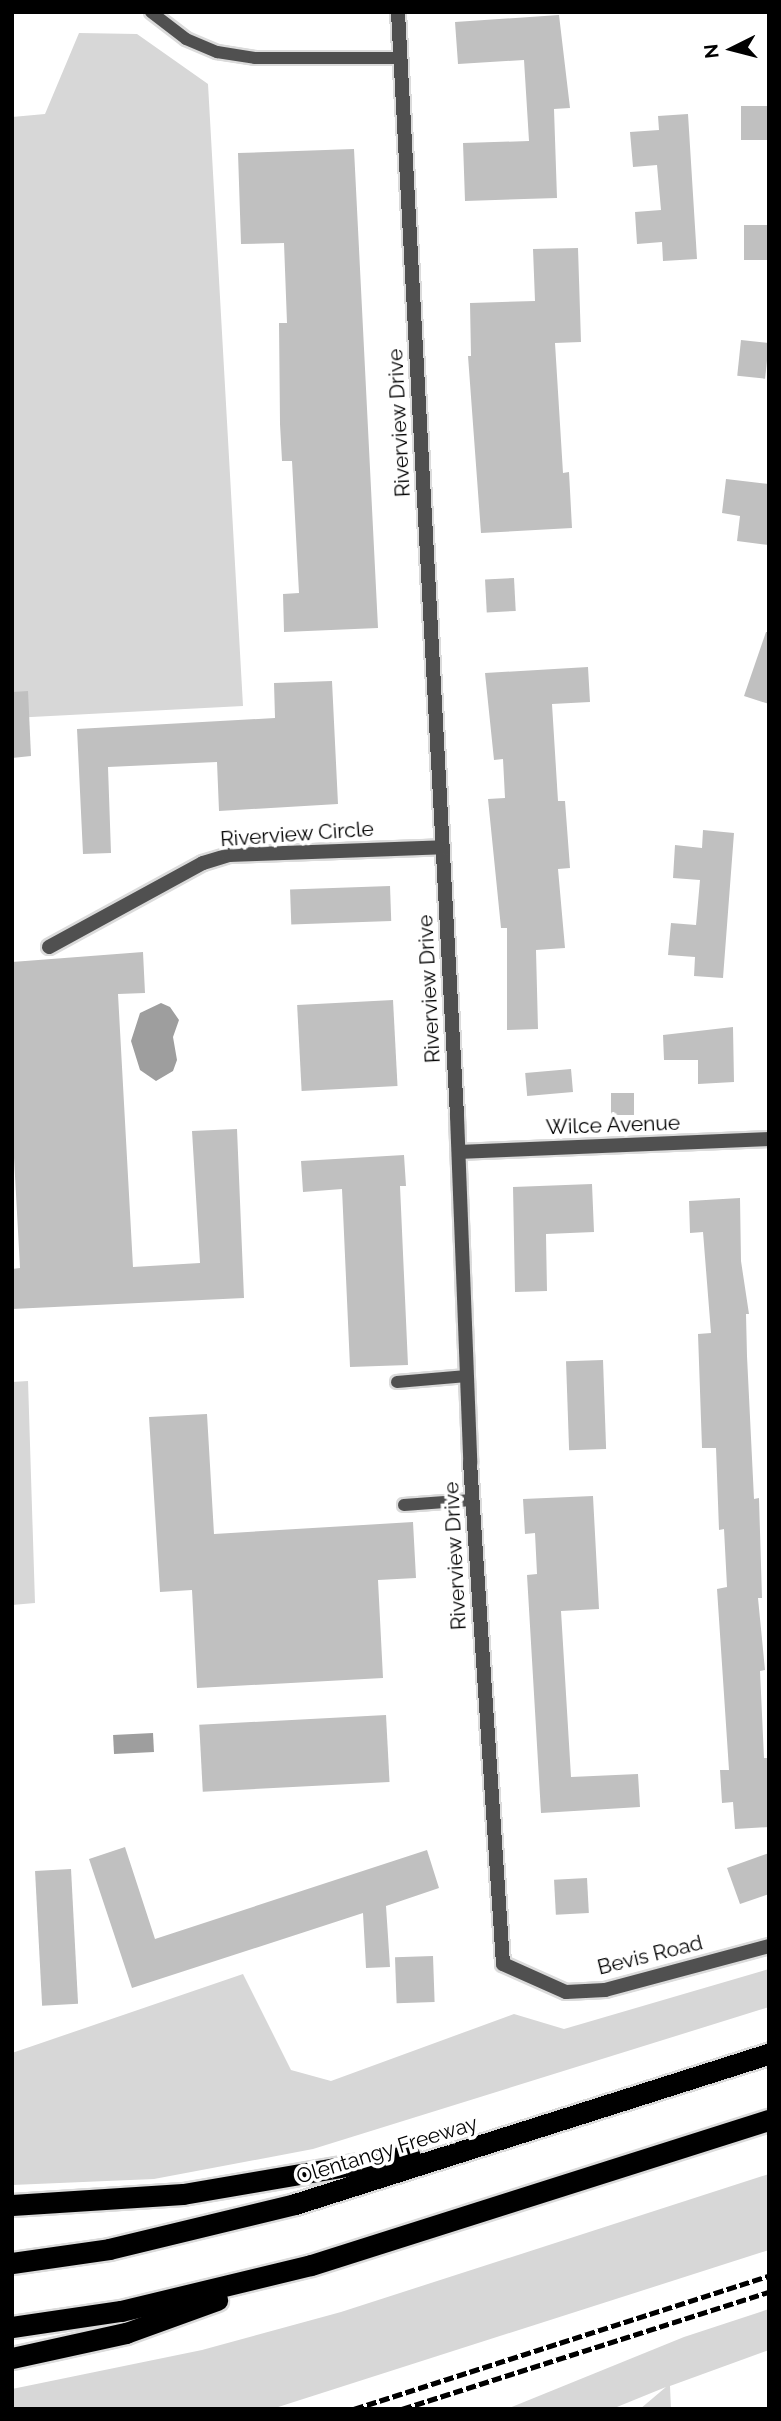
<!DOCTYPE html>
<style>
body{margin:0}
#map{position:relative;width:781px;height:2421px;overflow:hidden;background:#fff;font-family:Raleway,sans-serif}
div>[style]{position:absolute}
.green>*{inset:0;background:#d7d7d7}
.water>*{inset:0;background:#9e9e9e;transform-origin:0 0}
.building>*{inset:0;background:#c0c0c0;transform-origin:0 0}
.roads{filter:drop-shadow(2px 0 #dbdbdb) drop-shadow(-2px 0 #dbdbdb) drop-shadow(0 2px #dbdbdb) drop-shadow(0 -2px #dbdbdb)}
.service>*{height:12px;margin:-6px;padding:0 6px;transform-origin:6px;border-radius:6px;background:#505050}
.minor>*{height:14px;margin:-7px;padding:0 7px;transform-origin:7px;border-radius:7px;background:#505050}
.motorway>*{height:21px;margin:-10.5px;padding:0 10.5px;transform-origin:10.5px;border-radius:10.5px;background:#000}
.rail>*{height:5px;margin-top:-2.5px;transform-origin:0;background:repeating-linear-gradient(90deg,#000 0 10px,transparent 0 13.5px)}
span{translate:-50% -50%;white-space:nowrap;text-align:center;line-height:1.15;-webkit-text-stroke:7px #fff;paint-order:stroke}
.street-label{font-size:21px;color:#000}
.frame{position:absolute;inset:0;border:14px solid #000;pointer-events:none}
.north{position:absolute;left:697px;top:14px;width:70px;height:70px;-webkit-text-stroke:5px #fff;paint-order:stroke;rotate:264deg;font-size:19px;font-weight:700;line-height:28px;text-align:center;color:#000}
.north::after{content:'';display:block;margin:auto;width:24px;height:32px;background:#000;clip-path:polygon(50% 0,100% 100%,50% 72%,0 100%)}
</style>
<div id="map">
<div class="green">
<div style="clip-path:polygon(79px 33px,137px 34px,208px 84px,243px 706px,12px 718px,12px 117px,45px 114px)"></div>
<div style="clip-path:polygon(28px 1381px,35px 1603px,12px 1605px,12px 1382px)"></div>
<div style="clip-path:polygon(769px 1969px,769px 2007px,313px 2149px,154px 2179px,12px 2185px,12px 2053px,243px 1974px,291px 2070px,331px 2081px,514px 2014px,564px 2029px)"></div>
<div style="clip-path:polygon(769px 2174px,769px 2250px,272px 2409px,12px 2409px,12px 2389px,202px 2350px,341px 2312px)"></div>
<div style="clip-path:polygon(769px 2309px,769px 2350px,670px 2386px,671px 2409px,640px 2409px,666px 2387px,612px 2409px,507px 2409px,684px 2337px)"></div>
</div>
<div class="water">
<div style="clip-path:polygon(161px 1003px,170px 1007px,179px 1020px,173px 1037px,177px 1060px,173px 1071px,156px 1081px,140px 1070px,131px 1041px,140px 1013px)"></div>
<div style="left:153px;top:1733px;width:19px;height:40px;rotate:87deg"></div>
</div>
<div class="building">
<div style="clip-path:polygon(559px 15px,570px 108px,554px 109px,557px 198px,465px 201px,463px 143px,529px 141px,524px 60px,458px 64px,455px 22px)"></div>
<div style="left:769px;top:106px;width:34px;height:28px;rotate:90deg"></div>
<div style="clip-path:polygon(688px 114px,697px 259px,663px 261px,662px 242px,637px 244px,635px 212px,661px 210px,657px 165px,633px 167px,630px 132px,659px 130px,658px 116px)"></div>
<div style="clip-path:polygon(354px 149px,378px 628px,284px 632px,283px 594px,299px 593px,292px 461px,282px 461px,280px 424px,279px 323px,287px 323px,284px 243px,241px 244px,238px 153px)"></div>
<div style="left:769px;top:225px;width:35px;height:25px;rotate:90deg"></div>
<div style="clip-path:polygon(578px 248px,581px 342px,555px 343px,563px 473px,569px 472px,572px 528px,481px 533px,468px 356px,471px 356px,470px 303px,535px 301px,533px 249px)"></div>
<div style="left:741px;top:340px;width:28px;height:36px;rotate:6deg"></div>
<div style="clip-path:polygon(726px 479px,769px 484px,769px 545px,737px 541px,740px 516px,722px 513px)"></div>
<div style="left:514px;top:578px;width:33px;height:29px;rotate:87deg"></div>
<div style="clip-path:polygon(766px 632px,769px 632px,769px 704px,744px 696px)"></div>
<div style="clip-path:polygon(588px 667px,590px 702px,552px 704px,558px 801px,565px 801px,570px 868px,558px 869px,565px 948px,536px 950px,538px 1029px,507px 1030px,507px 928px,501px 928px,488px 799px,505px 798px,503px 759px,494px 760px,485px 673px)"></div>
<div style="clip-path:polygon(332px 681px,338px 804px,219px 811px,217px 762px,108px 767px,111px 853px,83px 854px,77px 729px,275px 718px,274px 683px)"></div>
<div style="clip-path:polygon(28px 691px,31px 756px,12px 758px,12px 692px)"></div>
<div style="clip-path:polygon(703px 830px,734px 833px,723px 978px,694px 976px,695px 957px,668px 955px,671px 923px,696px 925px,700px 880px,673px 878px,675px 845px,702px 848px)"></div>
<div style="left:390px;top:886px;width:35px;height:100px;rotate:88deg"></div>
<div style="clip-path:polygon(143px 952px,145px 993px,118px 994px,133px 1267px,200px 1263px,192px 1131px,237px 1129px,244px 1298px,12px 1309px,12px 1269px,20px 1268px,12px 1121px,12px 962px)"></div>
<div style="left:393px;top:1000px;width:86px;height:96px;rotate:87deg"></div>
<div style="clip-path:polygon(733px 1027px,734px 1082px,698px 1084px,698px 1060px,664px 1060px,663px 1035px)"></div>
<div style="left:571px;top:1069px;width:23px;height:46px;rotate:85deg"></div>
<div style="left:611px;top:1093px;width:23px;height:22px"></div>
<div style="clip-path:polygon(404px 1155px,406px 1186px,400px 1186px,408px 1365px,350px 1367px,342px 1189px,303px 1192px,301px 1161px)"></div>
<div style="clip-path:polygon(592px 1184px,594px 1232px,546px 1234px,547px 1291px,515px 1292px,513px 1187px)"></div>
<div style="clip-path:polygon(740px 1198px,741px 1261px,749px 1314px,746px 1314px,747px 1356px,754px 1499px,759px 1498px,762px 1598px,758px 1598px,765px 1670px,760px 1671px,764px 1758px,769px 1758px,769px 1827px,735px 1829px,733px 1802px,722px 1803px,720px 1770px,729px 1770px,717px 1589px,727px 1587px,724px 1529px,719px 1530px,716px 1448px,702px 1448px,698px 1334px,711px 1333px,703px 1232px,690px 1233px,689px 1201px)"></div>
<div style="left:603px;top:1360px;width:89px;height:37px;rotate:88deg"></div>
<div style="clip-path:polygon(207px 1414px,214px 1534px,413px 1522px,416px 1578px,378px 1580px,383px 1678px,197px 1688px,192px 1590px,160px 1592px,149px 1417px)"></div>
<div style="clip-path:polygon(593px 1496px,599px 1609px,561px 1611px,571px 1777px,638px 1774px,640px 1807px,541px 1813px,527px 1575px,537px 1574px,535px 1533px,525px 1534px,523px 1499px)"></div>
<div style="left:386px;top:1715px;width:67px;height:187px;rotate:87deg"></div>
<div style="clip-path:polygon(125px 1847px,155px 1939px,427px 1850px,439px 1888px,386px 1906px,390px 1967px,366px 1968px,363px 1913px,132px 1988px,89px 1859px)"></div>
<div style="clip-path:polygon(769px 1853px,769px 1894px,740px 1904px,727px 1868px)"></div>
<div style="left:71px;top:1869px;width:135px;height:36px;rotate:87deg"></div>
<div style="left:587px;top:1878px;width:35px;height:33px;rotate:87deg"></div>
<div style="left:433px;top:1956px;width:46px;height:38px;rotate:88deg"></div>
</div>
<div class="roads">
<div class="service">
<div style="left:151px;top:12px;width:44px;rotate:37.6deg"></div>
<div style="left:186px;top:39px;width:34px;rotate:23deg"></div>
<div style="left:217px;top:52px;width:38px;rotate:9deg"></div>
<div style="left:255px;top:58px;width:146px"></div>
<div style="left:397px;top:1382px;width:70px;rotate:-4.9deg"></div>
<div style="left:404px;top:1505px;width:68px;rotate:-4.2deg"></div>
</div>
<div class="minor">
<div style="left:398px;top:12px;width:1106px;rotate:86.94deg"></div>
<div style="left:457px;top:1116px;width:346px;rotate:87.8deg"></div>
<div style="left:470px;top:1462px;width:503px;rotate:86.24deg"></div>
<div style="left:503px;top:1964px;width:69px;rotate:24deg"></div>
<div style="left:566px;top:1992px;width:39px;rotate:-3deg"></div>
<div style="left:605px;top:1990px;width:170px;rotate:-15deg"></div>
<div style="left:49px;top:947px;width:175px;rotate:-28.6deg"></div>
<div style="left:203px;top:863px;width:27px;rotate:-17deg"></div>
<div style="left:229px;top:855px;width:214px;rotate:-2.1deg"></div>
<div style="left:459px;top:1152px;width:310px;rotate:-2.4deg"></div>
</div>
<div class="motorway">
<div style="left:12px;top:2205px;width:171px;rotate:-3.7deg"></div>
<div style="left:183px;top:2194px;width:230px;rotate:-9.7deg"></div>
<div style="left:12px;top:2263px;width:98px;rotate:-8.2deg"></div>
<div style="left:109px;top:2249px;width:191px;rotate:-13.6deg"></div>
<div style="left:295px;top:2204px;width:497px;rotate:-17.6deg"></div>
<div style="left:12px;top:2327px;width:110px;rotate:-8.4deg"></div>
<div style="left:121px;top:2311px;width:195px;rotate:-13.6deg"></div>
<div style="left:311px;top:2265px;width:480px;rotate:-17.6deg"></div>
<div style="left:12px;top:2358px;width:117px;rotate:-12.4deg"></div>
<div style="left:126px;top:2333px;width:97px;rotate:-19.9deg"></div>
</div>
</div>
<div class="rail">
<div style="left:354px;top:2409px;width:436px;rotate:-17.8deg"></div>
<div style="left:402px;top:2409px;width:385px;rotate:-17.7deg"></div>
</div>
<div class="street-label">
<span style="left:399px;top:423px;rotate:-93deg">Riverview Drive</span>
<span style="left:297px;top:834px;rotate:-4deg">Riverview Circle</span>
<span style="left:429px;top:989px;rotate:-93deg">Riverview Drive</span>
<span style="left:613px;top:1125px;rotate:-2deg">Wilce Avenue</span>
<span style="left:455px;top:1556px;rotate:-93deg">Riverview Drive</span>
<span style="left:650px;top:1955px;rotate:-14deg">Bevis Road</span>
<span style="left:387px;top:2150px;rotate:-17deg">Olentangy Freeway</span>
</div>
<div class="frame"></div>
<div class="north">N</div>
</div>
